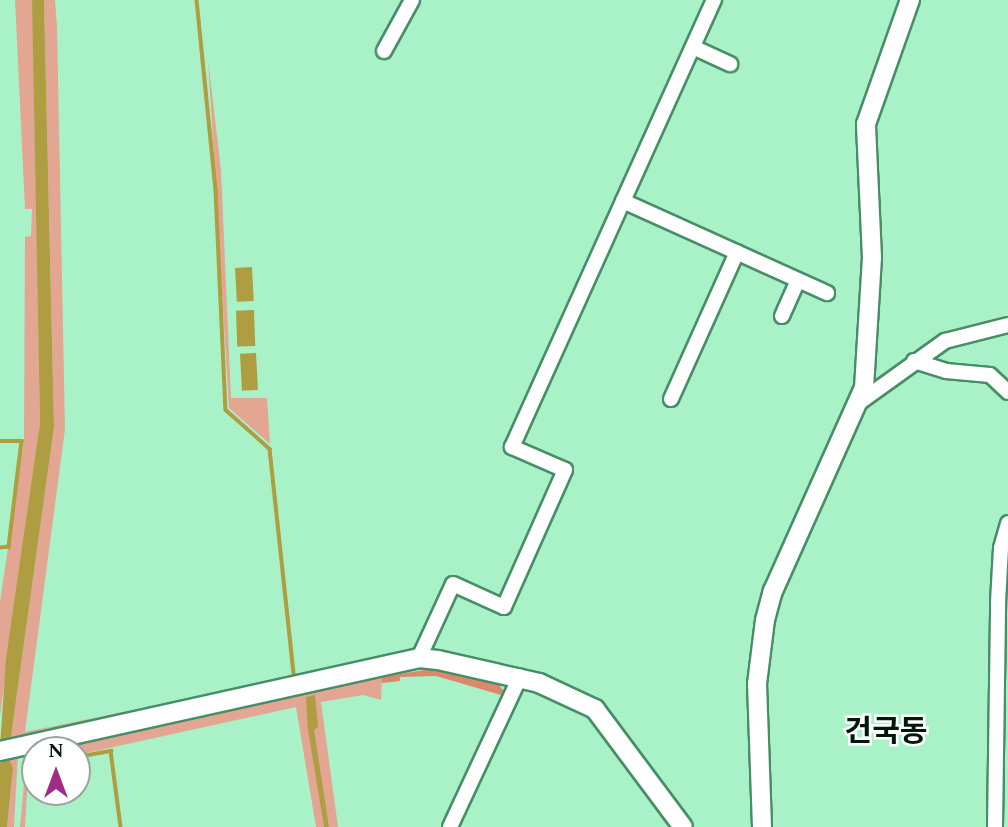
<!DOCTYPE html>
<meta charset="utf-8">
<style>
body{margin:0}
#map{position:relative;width:1008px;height:827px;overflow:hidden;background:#a9f2c8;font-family:Spectral,"Noto Sans KR",serif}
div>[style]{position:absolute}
.green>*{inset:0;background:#e2a693}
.forest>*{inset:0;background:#dd876b}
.water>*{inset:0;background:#ae9d41;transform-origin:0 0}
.stream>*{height:3.5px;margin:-1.75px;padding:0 1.75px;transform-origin:1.75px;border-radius:1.75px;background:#ae9d41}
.roads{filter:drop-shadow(2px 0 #478e68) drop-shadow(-2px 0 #478e68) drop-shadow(0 2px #478e68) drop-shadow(0 -2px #478e68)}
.minor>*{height:14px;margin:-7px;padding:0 7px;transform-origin:7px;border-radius:7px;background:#fff}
.tertiary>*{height:18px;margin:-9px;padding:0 9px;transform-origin:9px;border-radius:9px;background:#fff}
span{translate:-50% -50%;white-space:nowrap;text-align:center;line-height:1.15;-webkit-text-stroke:5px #fff;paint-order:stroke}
.quarter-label{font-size:30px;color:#00190b;font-weight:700}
.north{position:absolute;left:21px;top:736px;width:70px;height:70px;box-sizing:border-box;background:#fff;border:2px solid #99a39d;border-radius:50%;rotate:0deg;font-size:19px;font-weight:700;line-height:28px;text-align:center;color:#00190b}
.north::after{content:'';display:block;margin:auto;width:24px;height:32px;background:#a12c86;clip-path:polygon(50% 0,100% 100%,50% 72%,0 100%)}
</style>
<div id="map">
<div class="green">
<div style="clip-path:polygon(15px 0,32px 0,33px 15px,40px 423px,0 716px,0 602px,24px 439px,25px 237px,31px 236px,32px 209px,25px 209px)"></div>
<div style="clip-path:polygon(44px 0,55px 0,57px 26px,65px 429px,25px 732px,295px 677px,10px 744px,54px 427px)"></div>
<div style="clip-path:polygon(208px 59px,221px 170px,231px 398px,267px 398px,270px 444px,229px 408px)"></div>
<div style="clip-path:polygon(382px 677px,381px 700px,363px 695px,321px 702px,338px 827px,329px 827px,306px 697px,324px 827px,316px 827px,296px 707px,77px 755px,77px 750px,35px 750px,35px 760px,29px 760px,25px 827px,20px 827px,27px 751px)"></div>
<div style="clip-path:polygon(18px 753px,14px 827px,7px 827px,13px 768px,2px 769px,0 786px,0 757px)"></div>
</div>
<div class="forest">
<div style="clip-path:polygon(442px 667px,497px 682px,508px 697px,436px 676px,400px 677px,400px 681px,382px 683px,382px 677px)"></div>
</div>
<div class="water">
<div style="clip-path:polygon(32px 0,44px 0,54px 427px,10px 744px,0 746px,6px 659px,40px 423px)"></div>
<div style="left:252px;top:267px;width:34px;height:17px;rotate:87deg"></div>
<div style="left:254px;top:310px;width:36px;height:18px;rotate:88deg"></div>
<div style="left:256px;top:353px;width:37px;height:16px;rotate:87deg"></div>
<div style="clip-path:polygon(315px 695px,318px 727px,314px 730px,329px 827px,324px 827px,308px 730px,306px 697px)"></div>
<div style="clip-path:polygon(8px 757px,13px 768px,7px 827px,0 827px,0 763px)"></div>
</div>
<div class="stream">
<div style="left:197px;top:0;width:192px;rotate:84.3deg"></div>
<div style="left:216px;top:191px;width:219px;rotate:87.4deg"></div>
<div style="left:226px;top:410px;width:59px;rotate:41.6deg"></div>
<div style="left:270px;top:449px;width:226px;rotate:83.9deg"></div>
<div style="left:0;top:441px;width:22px"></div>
<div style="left:22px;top:441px;width:107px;rotate:97deg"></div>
<div style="left:9px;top:547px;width:9px;rotate:174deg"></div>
<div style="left:77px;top:757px;width:35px;rotate:-10deg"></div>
<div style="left:111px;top:751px;width:77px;rotate:82.5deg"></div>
<div style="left:30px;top:761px;width:5px"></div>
</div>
<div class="roads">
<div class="minor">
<div style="left:693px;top:47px;width:41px;rotate:24.7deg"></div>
<div style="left:384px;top:51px;width:58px;rotate:-61.2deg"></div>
<div style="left:623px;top:201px;width:224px;rotate:24.3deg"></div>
<div style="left:782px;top:316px;width:39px;rotate:-66deg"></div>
<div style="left:914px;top:361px;width:34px;rotate:17deg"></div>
<div style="left:946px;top:371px;width:44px;rotate:5.2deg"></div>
<div style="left:990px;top:375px;width:25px;rotate:43deg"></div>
<div style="left:671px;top:399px;width:161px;rotate:-65.8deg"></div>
<div style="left:860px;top:402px;width:105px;rotate:-35.7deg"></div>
<div style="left:945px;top:341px;width:65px;rotate:-14.3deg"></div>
<div style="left:419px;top:658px;width:81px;rotate:-65.3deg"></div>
<div style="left:453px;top:584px;width:56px;rotate:24.3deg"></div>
<div style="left:504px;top:607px;width:150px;rotate:-66deg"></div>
<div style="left:565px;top:470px;width:58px;rotate:-156.5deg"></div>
<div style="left:512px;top:447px;width:491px;rotate:-65.7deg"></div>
<div style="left:450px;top:827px;width:166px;rotate:-65deg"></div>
<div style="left:995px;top:827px;width:225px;rotate:-89.2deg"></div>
<div style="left:998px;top:602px;width:54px;rotate:-86.8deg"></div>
<div style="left:1001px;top:548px;width:26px;rotate:-74deg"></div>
</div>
<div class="tertiary">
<div style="left:0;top:751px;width:429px;rotate:-12.5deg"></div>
<div style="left:419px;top:658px;width:19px;rotate:6deg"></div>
<div style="left:438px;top:660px;width:104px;rotate:12.8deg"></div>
<div style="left:539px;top:683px;width:62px;rotate:24.9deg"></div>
<div style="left:595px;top:709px;width:147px;rotate:53.3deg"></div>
<div style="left:762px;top:827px;width:143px;rotate:-92deg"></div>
<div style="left:757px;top:684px;width:64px;rotate:-82.9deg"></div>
<div style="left:765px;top:620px;width:30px;rotate:-75deg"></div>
<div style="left:773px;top:591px;width:222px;rotate:-65.9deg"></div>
<div style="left:864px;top:388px;width:130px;rotate:-86.5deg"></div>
<div style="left:872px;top:258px;width:134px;rotate:-92.6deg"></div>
<div style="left:866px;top:124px;width:132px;rotate:-70.5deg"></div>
</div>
</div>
<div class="quarter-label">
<span style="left:886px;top:732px">건국동</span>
</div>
<div class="north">N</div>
</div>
